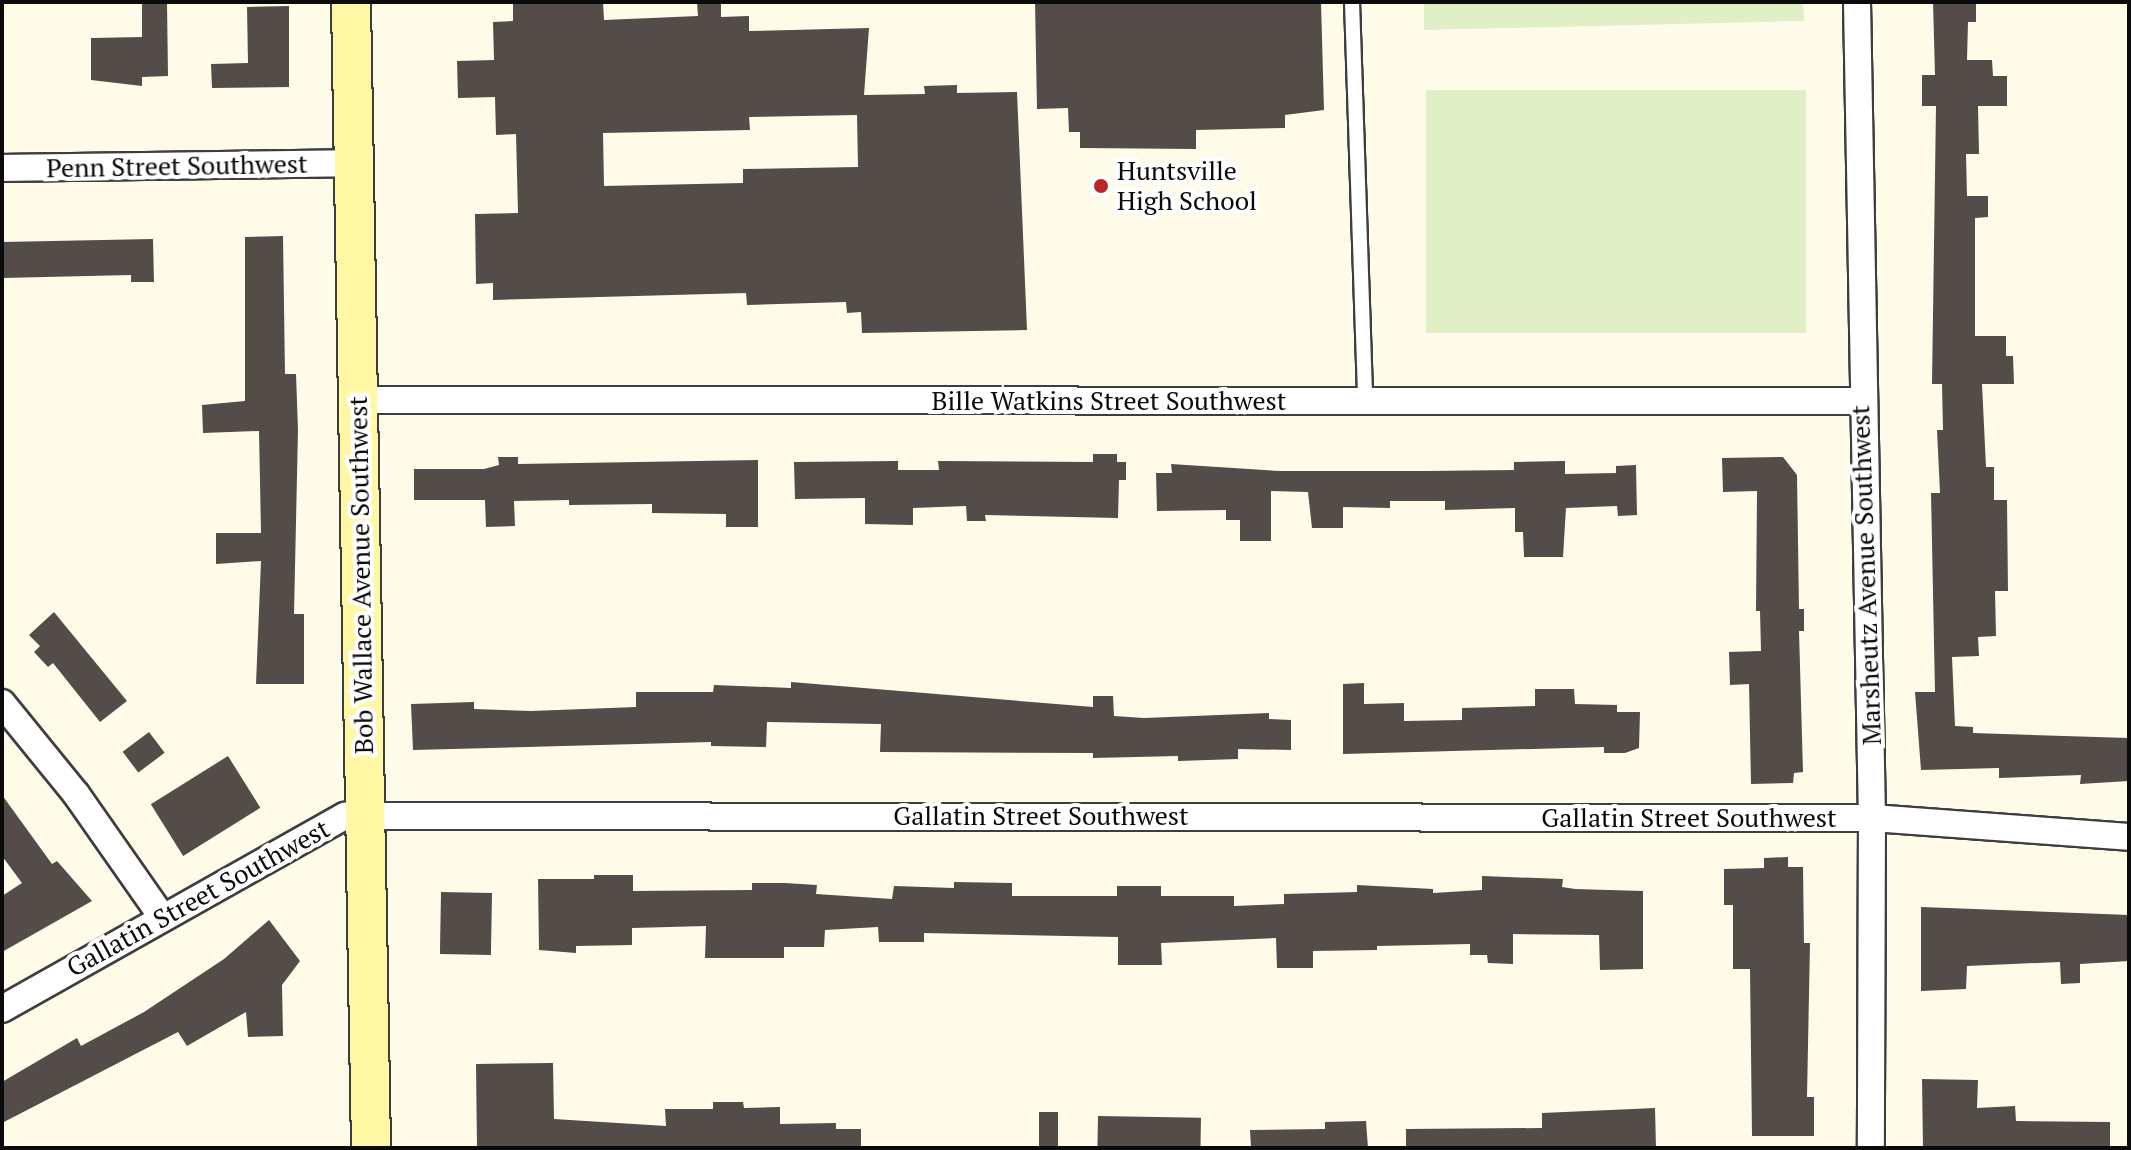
<!DOCTYPE html>
<style>
body{margin:0}
#map{position:relative;width:2131px;height:1150px;overflow:hidden;background:#fffbe9;font-family:"PT Serif",serif}
div>[style]{position:absolute}
.pitch>*{inset:0;background:#e0efc6;transform-origin:0 0}
.building>*{inset:0;background:#534c48;transform-origin:0 0}
.roads{filter:drop-shadow(2px 0 #3e3e3e) drop-shadow(-2px 0 #3e3e3e) drop-shadow(0 2px #3e3e3e) drop-shadow(0 -2px #3e3e3e)}
.lane>*{height:14px;margin:-7px;padding:0 7px;transform-origin:7px;border-radius:7px;background:#fff}
.street>*{height:26px;margin:-13px;padding:0 13px;transform-origin:13px;border-radius:13px;background:#fff}
.secondary>*{height:38px;margin:-19px;padding:0 19px;transform-origin:19px;border-radius:19px;background:#fff7a4}
.dots>*{width:22px;height:22px;translate:-50% -50%;box-sizing:border-box;border:4px solid #fff;border-radius:50%}
span{translate:-50% -50%;white-space:nowrap;text-align:center;line-height:1.15;-webkit-text-stroke:8px #fff;paint-order:stroke}
.street-label{font-size:26px;color:#0b0b0b}
.poi-label{font-size:26px;color:#0b0b0b}
.left{translate:0 -50%;text-align:left}
.frame{position:absolute;inset:0;border:4px solid #0b0b0b;pointer-events:none}
</style>
<div id="map">
<div class="pitch">
<div style="clip-path:polygon(1424px 2px,1803px 2px,1804px 21px,1424px 30px)"></div>
<div style="left:1806px;top:90px;width:243px;height:380px;rotate:90deg"></div>
</div>
<div class="building">
<div style="clip-path:polygon(142px 2px,167px 2px,168px 76px,142px 77px,142px 86px,91px 80px,91px 38px,142px 37px)"></div>
<div style="clip-path:polygon(evenodd,513px 2px,603px 2px,604px 20px,698px 16px,697px 2px,721px 2px,721px 17px,749px 16px,749px 31px,869px 28px,864px 95px,925px 94px,924px 86px,957px 85px,957px 93px,1017px 92px,1027px 330px,862px 333px,861px 312px,847px 313px,846px 302px,747px 305px,746px 293px,493px 300px,493px 283px,476px 284px,475px 214px,518px 213px,516px 134px,496px 135px,495px 97px,458px 98px,457px 61px,494px 60px,493px 22px,513px 21px,513px 2px,857px 115px,858px 167px,743px 169px,743px 183px,604px 186px,603px 133px,750px 130px,749px 117px,857px 115px)"></div>
<div style="clip-path:polygon(1035px 2px,1321px 2px,1324px 110px,1285px 115px,1285px 128px,1196px 130px,1196px 149px,1080px 148px,1080px 132px,1069px 132px,1068px 108px,1037px 109px)"></div>
<div style="clip-path:polygon(1933px 2px,1976px 2px,1976px 22px,1968px 22px,1967px 60px,1992px 60px,1993px 76px,2007px 76px,2007px 106px,1978px 106px,1979px 154px,1966px 154px,1967px 196px,1988px 196px,1988px 217px,1975px 218px,1975px 336px,2006px 336px,2006px 356px,2013px 356px,2014px 384px,1982px 384px,1986px 467px,1994px 467px,1994px 500px,2007px 500px,2008px 591px,1995px 591px,1996px 636px,1978px 637px,1979px 656px,1952px 657px,1955px 726px,1973px 727px,1973px 733px,2129px 738px,2129px 781px,2080px 784px,2081px 775px,1999px 778px,1999px 768px,1921px 770px,1915px 692px,1935px 692px,1931px 493px,1940px 493px,1937px 430px,1943px 430px,1942px 384px,1932px 384px,1936px 106px,1922px 106px,1922px 75px,1935px 75px)"></div>
<div style="clip-path:polygon(289px 6px,289px 87px,212px 88px,211px 64px,248px 63px,247px 7px)"></div>
<div style="clip-path:polygon(283px 236px,285px 374px,296px 374px,298px 430px,294px 614px,304px 614px,304px 684px,256px 684px,261px 561px,216px 564px,216px 533px,261px 533px,259px 431px,203px 433px,202px 405px,245px 401px,245px 237px)"></div>
<div style="clip-path:polygon(153px 239px,154px 282px,131px 282px,131px 275px,2px 278px,2px 242px)"></div>
<div style="clip-path:polygon(1093px 454px,1117px 454px,1117px 462px,1126px 462px,1126px 480px,1119px 480px,1118px 518px,985px 515px,986px 521px,967px 521px,966px 506px,913px 508px,913px 525px,865px 524px,865px 498px,795px 499px,794px 462px,898px 461px,898px 470px,939px 470px,938px 461px,1093px 462px)"></div>
<div style="clip-path:polygon(498px 457px,518px 457px,518px 464px,758px 460px,758px 527px,726px 527px,726px 514px,652px 513px,652px 504px,569px 505px,569px 500px,514px 501px,515px 526px,486px 527px,485px 500px,414px 500px,414px 469px,484px 469px,499px 465px)"></div>
<div style="clip-path:polygon(1783px 457px,1797px 475px,1799px 609px,1804px 609px,1804px 631px,1799px 631px,1803px 772px,1794px 773px,1793px 783px,1751px 784px,1749px 684px,1730px 685px,1729px 652px,1761px 651px,1760px 611px,1756px 611px,1757px 491px,1723px 492px,1722px 458px)"></div>
<div style="clip-path:polygon(1565px 461px,1565px 474px,1616px 473px,1616px 466px,1636px 465px,1637px 515px,1618px 516px,1617px 506px,1566px 508px,1563px 557px,1524px 557px,1523px 532px,1515px 532px,1515px 508px,1445px 510px,1445px 501px,1390px 501px,1390px 508px,1343px 507px,1343px 528px,1312px 528px,1308px 492px,1271px 491px,1271px 541px,1240px 541px,1240px 520px,1226px 520px,1226px 510px,1157px 511px,1156px 473px,1172px 473px,1171px 464px,1279px 471px,1428px 471px,1514px 470px,1514px 462px)"></div>
<div style="clip-path:polygon(54px 612px,127px 701px,100px 722px,53px 663px,48px 667px,34px 652px,40px 646px,29px 635px)"></div>
<div style="clip-path:polygon(791px 682px,1093px 707px,1093px 696px,1113px 696px,1114px 716px,1144px 718px,1269px 713px,1269px 719px,1291px 720px,1291px 750px,1238px 749px,1238px 759px,1178px 761px,1178px 756px,1093px 758px,1093px 753px,880px 752px,881px 724px,767px 722px,766px 747px,711px 746px,711px 742px,413px 750px,411px 704px,474px 702px,474px 709px,531px 711px,636px 707px,636px 692px,713px 692px,714px 685px,791px 688px)"></div>
<div style="clip-path:polygon(1364px 683px,1364px 704px,1404px 703px,1404px 721px,1462px 720px,1462px 708px,1535px 706px,1535px 689px,1574px 689px,1575px 704px,1617px 705px,1617px 712px,1640px 712px,1639px 748px,1625px 753px,1604px 753px,1604px 747px,1343px 754px,1343px 684px)"></div>
<div style="left:149px;top:732px;width:26px;height:33px;rotate:53deg"></div>
<div style="left:228px;top:756px;width:61px;height:91px;rotate:58deg"></div>
<div style="clip-path:polygon(2px 795px,52px 864px,57px 861px,92px 901px,2px 952px,2px 896px,22px 883px,2px 856px)"></div>
<div style="clip-path:polygon(1788px 857px,1788px 867px,1803px 867px,1804px 943px,1810px 943px,1807px 1097px,1814px 1097px,1814px 1136px,1752px 1136px,1750px 969px,1733px 969px,1733px 905px,1724px 905px,1724px 869px,1764px 868px,1764px 858px)"></div>
<div style="clip-path:polygon(594px 875px,633px 875px,633px 891px,752px 890px,752px 883px,785px 883px,817px 885px,816px 894px,892px 899px,894px 886px,954px 888px,954px 882px,1012px 883px,1012px 896px,1117px 896px,1117px 886px,1161px 886px,1161px 896px,1234px 896px,1234px 906px,1284px 904px,1284px 894px,1357px 892px,1357px 885px,1433px 889px,1433px 893px,1482px 890px,1482px 876px,1563px 879px,1562px 887px,1575px 889px,1643px 891px,1643px 969px,1600px 970px,1599px 935px,1513px 934px,1513px 964px,1488px 963px,1487px 955px,1470px 955px,1470px 944px,1377px 946px,1377px 950px,1313px 951px,1313px 968px,1277px 968px,1276px 938px,1161px 943px,1162px 965px,1118px 965px,1118px 937px,924px 933px,924px 942px,879px 942px,878px 927px,825px 930px,824px 947px,784px 947px,784px 958px,705px 958px,706px 926px,632px 928px,632px 945px,576px 946px,576px 953px,539px 950px,538px 879px,594px 879px)"></div>
<div style="left:492px;top:893px;width:62px;height:51px;rotate:91deg"></div>
<div style="clip-path:polygon(1921px 907px,2129px 915px,2129px 961px,2080px 964px,2080px 983px,2061px 984px,2060px 962px,1967px 966px,1966px 989px,1921px 991px)"></div>
<div style="clip-path:polygon(269px 920px,300px 961px,282px 985px,283px 1036px,248px 1037px,246px 1012px,187px 1046px,178px 1032px,2px 1123px,2px 1082px,77px 1038px,81px 1046px,144px 1012px,224px 959px)"></div>
<div style="clip-path:polygon(553px 1063px,554px 1119px,666px 1126px,665px 1109px,713px 1109px,713px 1102px,743px 1102px,744px 1108px,780px 1107px,780px 1124px,836px 1123px,836px 1129px,861px 1129px,861px 1148px,477px 1148px,476px 1064px)"></div>
<div style="clip-path:polygon(1922px 1079px,1978px 1080px,1977px 1108px,2015px 1106px,2016px 1121px,2110px 1122px,2110px 1148px,1923px 1148px)"></div>
<div style="clip-path:polygon(1655px 1108px,1656px 1148px,1406px 1148px,1406px 1129px,1542px 1128px,1542px 1113px)"></div>
<div style="left:1058px;top:1112px;width:36px;height:19px;rotate:90deg"></div>
<div style="left:1098px;top:1116px;width:103px;height:32px;rotate:1deg"></div>
<div style="clip-path:polygon(1366px 1121px,1368px 1148px,1251px 1148px,1250px 1130px,1325px 1129px,1325px 1122px)"></div>
</div>
<div class="roads">
<div class="lane">
<div style="left:1352px;top:2px;width:399px;rotate:88.1deg"></div>
</div>
<div class="street">
<div style="left:1857px;top:2px;width:816px;rotate:88.95deg"></div>
<div style="left:1872px;top:818px;width:330px;rotate:90.2deg"></div>
<div style="left:2px;top:168px;width:351px;rotate:-0.8deg"></div>
<div style="left:357px;top:400px;width:1504px;rotate:0.04deg"></div>
<div style="left:2px;top:703px;width:117px;rotate:50.9deg"></div>
<div style="left:76px;top:794px;width:150px;rotate:55deg"></div>
<div style="left:2px;top:1009px;width:394px;rotate:-29.4deg"></div>
<div style="left:345px;top:816px;width:1527px;rotate:0.08deg"></div>
<div style="left:1872px;top:818px;width:258px;rotate:4.2deg"></div>
</div>
<div class="secondary">
<div style="left:351px;top:2px;width:1146px;rotate:89deg"></div>
</div>
</div>
<div class="dots">
<div style="left:1101px;top:186px;background:#b92528"></div>
</div>
<div class="street-label">
<span style="left:177px;top:166px;rotate:-1deg">Penn Street Southwest</span>
<span style="left:1109px;top:401px">Bille Watkins Street Southwest</span>
<span style="left:361px;top:575px;rotate:-91deg">Bob Wallace Avenue Southwest</span>
<span style="left:1866px;top:575px;rotate:-92deg">Marsheutz Avenue Southwest</span>
<span style="left:1041px;top:816px">Gallatin Street Southwest</span>
<span style="left:1689px;top:818px">Gallatin Street Southwest</span>
<span style="left:198px;top:898px;rotate:-29deg">Gallatin Street Southwest</span>
</div>
<div class="poi-label">
<span class="left" style="left:1117px;top:186px">Huntsville<br>High School</span>
</div>
<div class="frame"></div>
</div>
